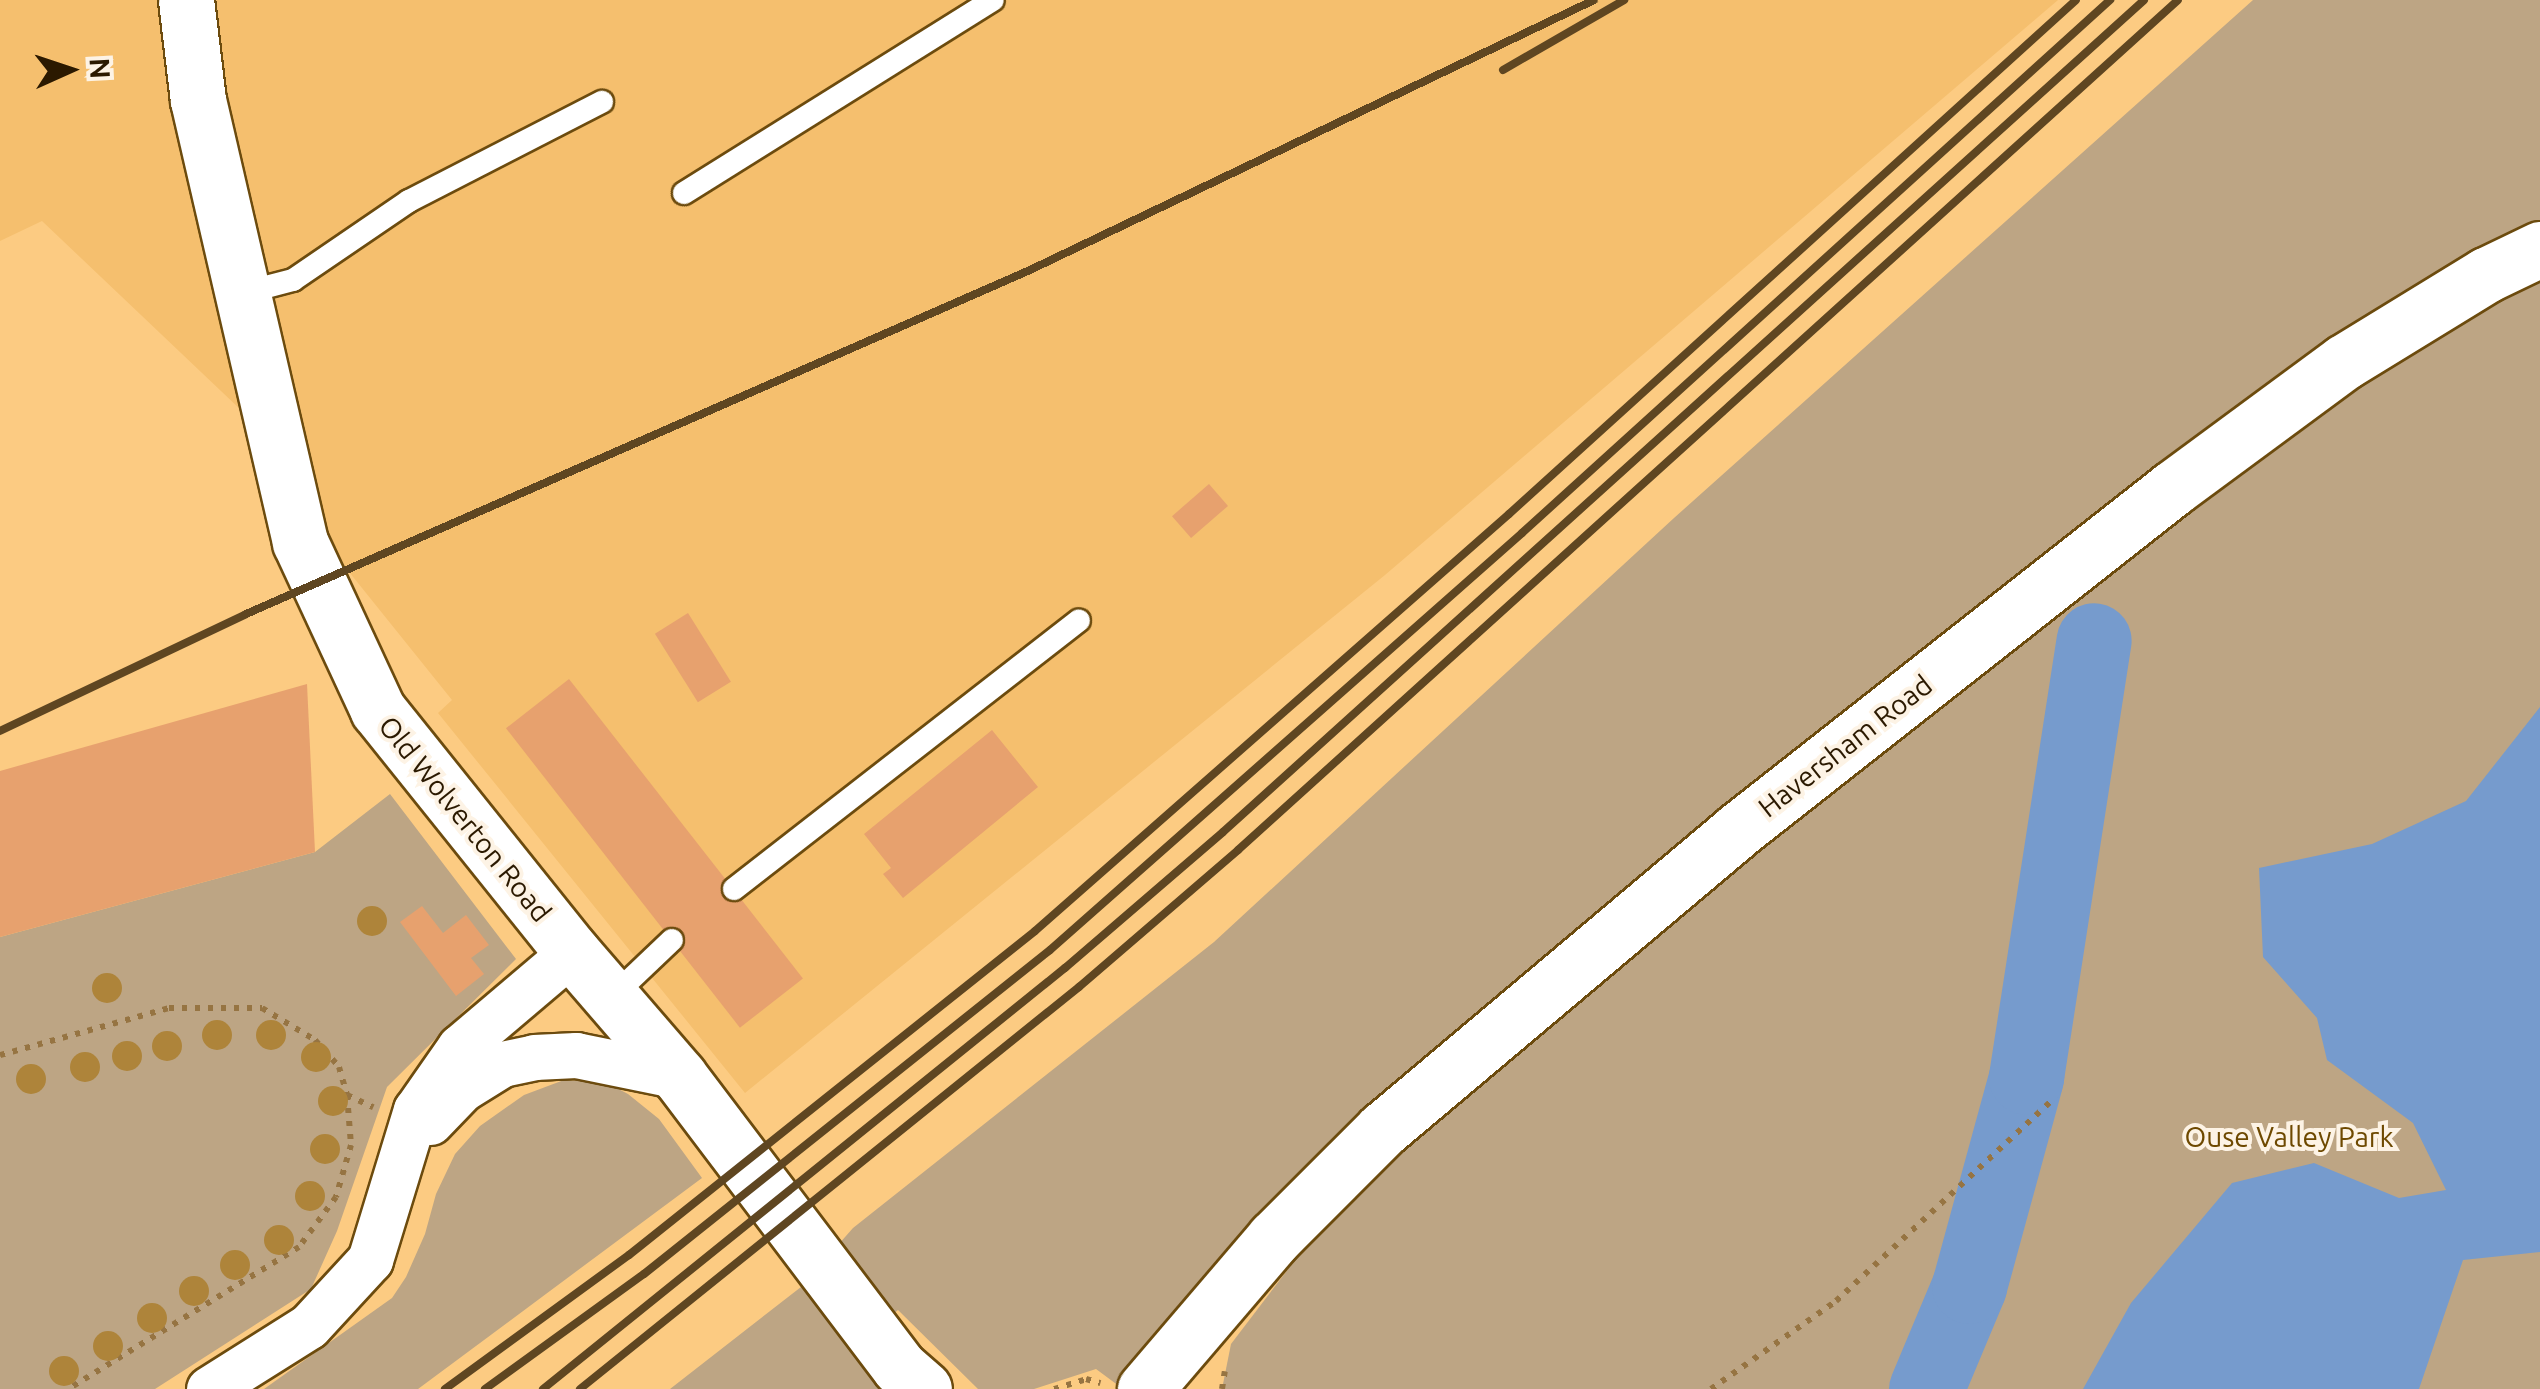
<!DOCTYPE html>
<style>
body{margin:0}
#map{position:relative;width:2540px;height:1389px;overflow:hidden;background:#fccb82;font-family:Ubuntu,sans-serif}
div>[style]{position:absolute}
.built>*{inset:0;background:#f5bf6e}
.green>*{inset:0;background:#bda584}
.water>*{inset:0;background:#769bcd}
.river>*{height:75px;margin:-37.5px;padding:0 37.5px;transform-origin:37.5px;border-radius:37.5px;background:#769bcd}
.building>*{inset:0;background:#e7a16e;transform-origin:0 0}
.path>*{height:6px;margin-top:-3px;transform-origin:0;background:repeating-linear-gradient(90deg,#967442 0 5px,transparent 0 13px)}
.roads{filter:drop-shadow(2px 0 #6c4b0e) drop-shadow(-2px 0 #6c4b0e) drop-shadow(0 2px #6c4b0e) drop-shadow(0 -2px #6c4b0e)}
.lane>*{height:22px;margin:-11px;padding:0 11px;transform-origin:11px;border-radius:11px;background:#fff}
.street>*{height:45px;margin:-22.5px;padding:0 22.5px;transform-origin:22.5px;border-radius:22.5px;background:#fff}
.secondary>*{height:55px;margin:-27.5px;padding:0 27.5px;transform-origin:27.5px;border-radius:27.5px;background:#fff}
.rail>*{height:8px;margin:-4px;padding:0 4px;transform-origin:4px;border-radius:4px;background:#5f4621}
.trees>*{width:30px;height:30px;margin:-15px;border-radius:50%;background:#ae843a}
span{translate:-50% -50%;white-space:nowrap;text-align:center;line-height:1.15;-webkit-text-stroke:8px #fdf3e5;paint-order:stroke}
.street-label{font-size:28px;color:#2b1900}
.park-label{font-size:28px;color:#6e4900}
.north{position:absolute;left:20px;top:20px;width:100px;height:100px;-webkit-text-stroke:8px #fdf3e5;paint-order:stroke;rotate:87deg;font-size:28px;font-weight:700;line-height:40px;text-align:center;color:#2b1900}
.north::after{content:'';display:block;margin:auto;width:35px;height:45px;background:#2b1900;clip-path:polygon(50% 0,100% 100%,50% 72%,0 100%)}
</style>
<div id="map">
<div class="built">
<div style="clip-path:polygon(0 0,2058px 0,1385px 575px,745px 1093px,438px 713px,452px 700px,321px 537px,279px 446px,42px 221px,0 241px)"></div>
</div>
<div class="green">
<div style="clip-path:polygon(2253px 0,2540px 0,2540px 223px,2397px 300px,2220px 418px,1474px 1016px,1235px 1256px,1123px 1389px,1096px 1369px,1034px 1389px,978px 1389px,898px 1310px,850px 1351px,879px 1389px,670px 1389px,801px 1287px,853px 1228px,1214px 942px,1674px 518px)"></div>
<div style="clip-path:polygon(2540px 249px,2540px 1389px,1222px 1389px,1231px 1344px,1417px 1100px,1738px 830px)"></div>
<div style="clip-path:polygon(390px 794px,516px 959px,387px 1087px,337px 1231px,311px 1289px,155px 1389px,0 1389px,0 937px,315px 852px)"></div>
<div style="clip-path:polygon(564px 1080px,605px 1082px,628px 1094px,659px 1119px,702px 1178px,418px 1389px,264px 1389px,392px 1298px,406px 1277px,425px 1234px,436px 1194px,455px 1154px,480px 1126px,524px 1095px)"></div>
</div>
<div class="water">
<div style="clip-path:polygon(2540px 707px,2540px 1252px,2463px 1260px,2419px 1389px,2083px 1389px,2131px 1303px,2232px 1183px,2314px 1163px,2399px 1198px,2446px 1190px,2413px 1123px,2327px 1060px,2317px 1018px,2263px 957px,2259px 868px,2372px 844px,2466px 801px)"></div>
</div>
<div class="river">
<div style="left:1926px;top:1389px;width:112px;rotate:-67.3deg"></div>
<div style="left:1969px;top:1286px;width:217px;rotate:-74.7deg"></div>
<div style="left:2026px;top:1077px;width:442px;rotate:-81.2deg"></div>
</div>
<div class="building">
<div style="left:1209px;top:484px;width:29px;height:49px;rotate:49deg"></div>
<div style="left:688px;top:613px;width:81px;height:39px;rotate:58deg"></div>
<div style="left:569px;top:679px;width:380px;height:80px;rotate:52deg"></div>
<div style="clip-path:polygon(307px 684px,315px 852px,0 937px,0 771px)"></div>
<div style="clip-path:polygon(992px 730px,1038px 787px,903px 898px,883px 874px,891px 868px,864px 834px)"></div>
<div style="clip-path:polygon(422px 906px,443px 933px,466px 915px,489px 945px,471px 958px,484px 974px,456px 996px,400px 922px)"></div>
</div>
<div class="path">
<div style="left:0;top:1055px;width:175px;rotate:-15.5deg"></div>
<div style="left:169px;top:1008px;width:93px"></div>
<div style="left:262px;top:1008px;width:62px;rotate:31.1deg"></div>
<div style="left:315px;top:1040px;width:36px;rotate:48deg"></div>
<div style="left:339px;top:1067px;width:29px;rotate:74deg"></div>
<div style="left:347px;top:1095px;width:50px;rotate:85.4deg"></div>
<div style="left:351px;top:1145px;width:54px;rotate:106.1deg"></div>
<div style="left:336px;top:1197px;width:62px;rotate:126.5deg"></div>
<div style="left:299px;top:1247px;width:271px;rotate:148.4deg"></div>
<div style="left:347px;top:1095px;width:29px;rotate:25deg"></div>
<div style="left:1054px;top:1389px;width:34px;rotate:-17deg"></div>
<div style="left:1086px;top:1379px;width:15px;rotate:16deg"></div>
<div style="left:1222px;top:1389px;width:18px;rotate:-81deg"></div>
<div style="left:1711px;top:1389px;width:153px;rotate:-35.1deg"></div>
<div style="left:1836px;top:1301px;width:294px;rotate:-42.9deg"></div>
</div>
<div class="roads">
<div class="lane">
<div style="left:684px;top:193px;width:364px;rotate:-32deg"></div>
<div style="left:243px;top:293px;width:52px;rotate:-14.6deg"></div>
<div style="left:293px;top:280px;width:140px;rotate:-34.3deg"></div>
<div style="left:409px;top:201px;width:217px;rotate:-27.2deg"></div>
<div style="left:734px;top:889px;width:437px;rotate:-37.9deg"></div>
<div style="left:611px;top:998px;width:84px;rotate:-43.6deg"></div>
</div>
<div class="street">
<div style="left:430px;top:1122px;width:46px;rotate:-45.9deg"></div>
<div style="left:462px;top:1089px;width:47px;rotate:-32deg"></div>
<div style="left:502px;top:1064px;width:33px;rotate:-12deg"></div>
<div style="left:534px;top:1057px;width:42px;rotate:-2.7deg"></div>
<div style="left:576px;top:1055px;width:105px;rotate:11.5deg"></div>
<div style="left:209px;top:1389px;width:118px;rotate:-32.2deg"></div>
<div style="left:309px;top:1326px;width:90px;rotate:-47.3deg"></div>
<div style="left:370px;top:1260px;width:157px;rotate:-73deg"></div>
<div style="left:416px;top:1110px;width:77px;rotate:-55.1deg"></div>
<div style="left:460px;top:1047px;width:147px;rotate:-40.3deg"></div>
</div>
<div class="secondary">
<div style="left:186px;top:0;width:101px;rotate:83.2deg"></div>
<div style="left:198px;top:100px;width:454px;rotate:77deg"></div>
<div style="left:300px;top:542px;width:185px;rotate:65.1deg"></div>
<div style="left:378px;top:710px;width:310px;rotate:51.3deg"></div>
<div style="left:572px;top:952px;width:164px;rotate:49.2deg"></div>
<div style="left:679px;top:1076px;width:365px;rotate:52.9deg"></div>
<div style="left:899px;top:1367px;width:33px;rotate:41deg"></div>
<div style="left:1145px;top:1389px;width:199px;rotate:-49.5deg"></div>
<div style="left:1274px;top:1238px;width:153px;rotate:-45deg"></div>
<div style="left:1382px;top:1130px;width:466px;rotate:-40.1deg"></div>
<div style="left:1738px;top:830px;width:553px;rotate:-38.17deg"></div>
<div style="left:2173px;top:488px;width:212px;rotate:-36.4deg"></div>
<div style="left:2344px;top:362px;width:167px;rotate:-31.5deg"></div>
<div style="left:2486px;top:275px;width:60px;rotate:-25.7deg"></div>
</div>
</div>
<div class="rail">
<div style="left:1503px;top:70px;width:140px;rotate:-30deg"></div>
<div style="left:0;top:731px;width:272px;rotate:-25.4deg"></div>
<div style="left:246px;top:614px;width:856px;rotate:-23.69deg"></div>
<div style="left:1030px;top:270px;width:625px;rotate:-25.58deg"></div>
<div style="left:445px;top:1389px;width:228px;rotate:-36.1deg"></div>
<div style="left:629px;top:1255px;width:519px;rotate:-38.59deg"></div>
<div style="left:1035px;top:931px;width:631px;rotate:-41.34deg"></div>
<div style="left:1509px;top:514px;width:765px;rotate:-42.19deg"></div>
<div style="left:485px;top:1389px;width:196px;rotate:-35.9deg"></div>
<div style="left:644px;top:1274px;width:519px;rotate:-38.59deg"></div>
<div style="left:1050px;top:950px;width:630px;rotate:-41.46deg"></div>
<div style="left:1522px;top:533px;width:794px;rotate:-42.19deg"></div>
<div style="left:543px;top:1389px;width:671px;rotate:-38.89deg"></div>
<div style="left:1065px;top:968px;width:208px;rotate:-40.7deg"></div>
<div style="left:1223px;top:832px;width:1241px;rotate:-42.09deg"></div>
<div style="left:580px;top:1389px;width:641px;rotate:-38.86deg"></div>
<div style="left:1079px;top:987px;width:210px;rotate:-40.7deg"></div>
<div style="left:1238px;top:850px;width:1267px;rotate:-42.12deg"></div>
</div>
<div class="trees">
<div style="left:372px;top:921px"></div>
<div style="left:107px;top:988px"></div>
<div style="left:217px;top:1035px"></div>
<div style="left:271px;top:1035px"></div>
<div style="left:167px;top:1046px"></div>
<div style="left:127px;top:1056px"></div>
<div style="left:316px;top:1057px"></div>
<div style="left:85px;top:1067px"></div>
<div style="left:31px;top:1079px"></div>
<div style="left:333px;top:1101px"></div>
<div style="left:325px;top:1149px"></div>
<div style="left:310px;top:1196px"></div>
<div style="left:279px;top:1240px"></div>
<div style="left:235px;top:1265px"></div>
<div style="left:194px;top:1291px"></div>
<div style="left:152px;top:1318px"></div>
<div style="left:108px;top:1346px"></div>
<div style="left:64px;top:1371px"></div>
</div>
<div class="street-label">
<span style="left:1845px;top:746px;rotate:-38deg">Haversham Road</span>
<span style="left:465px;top:819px;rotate:51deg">Old Wolverton Road</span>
</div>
<div class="park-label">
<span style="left:2289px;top:1137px">Ouse Valley Park</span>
</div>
<div class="north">N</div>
</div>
